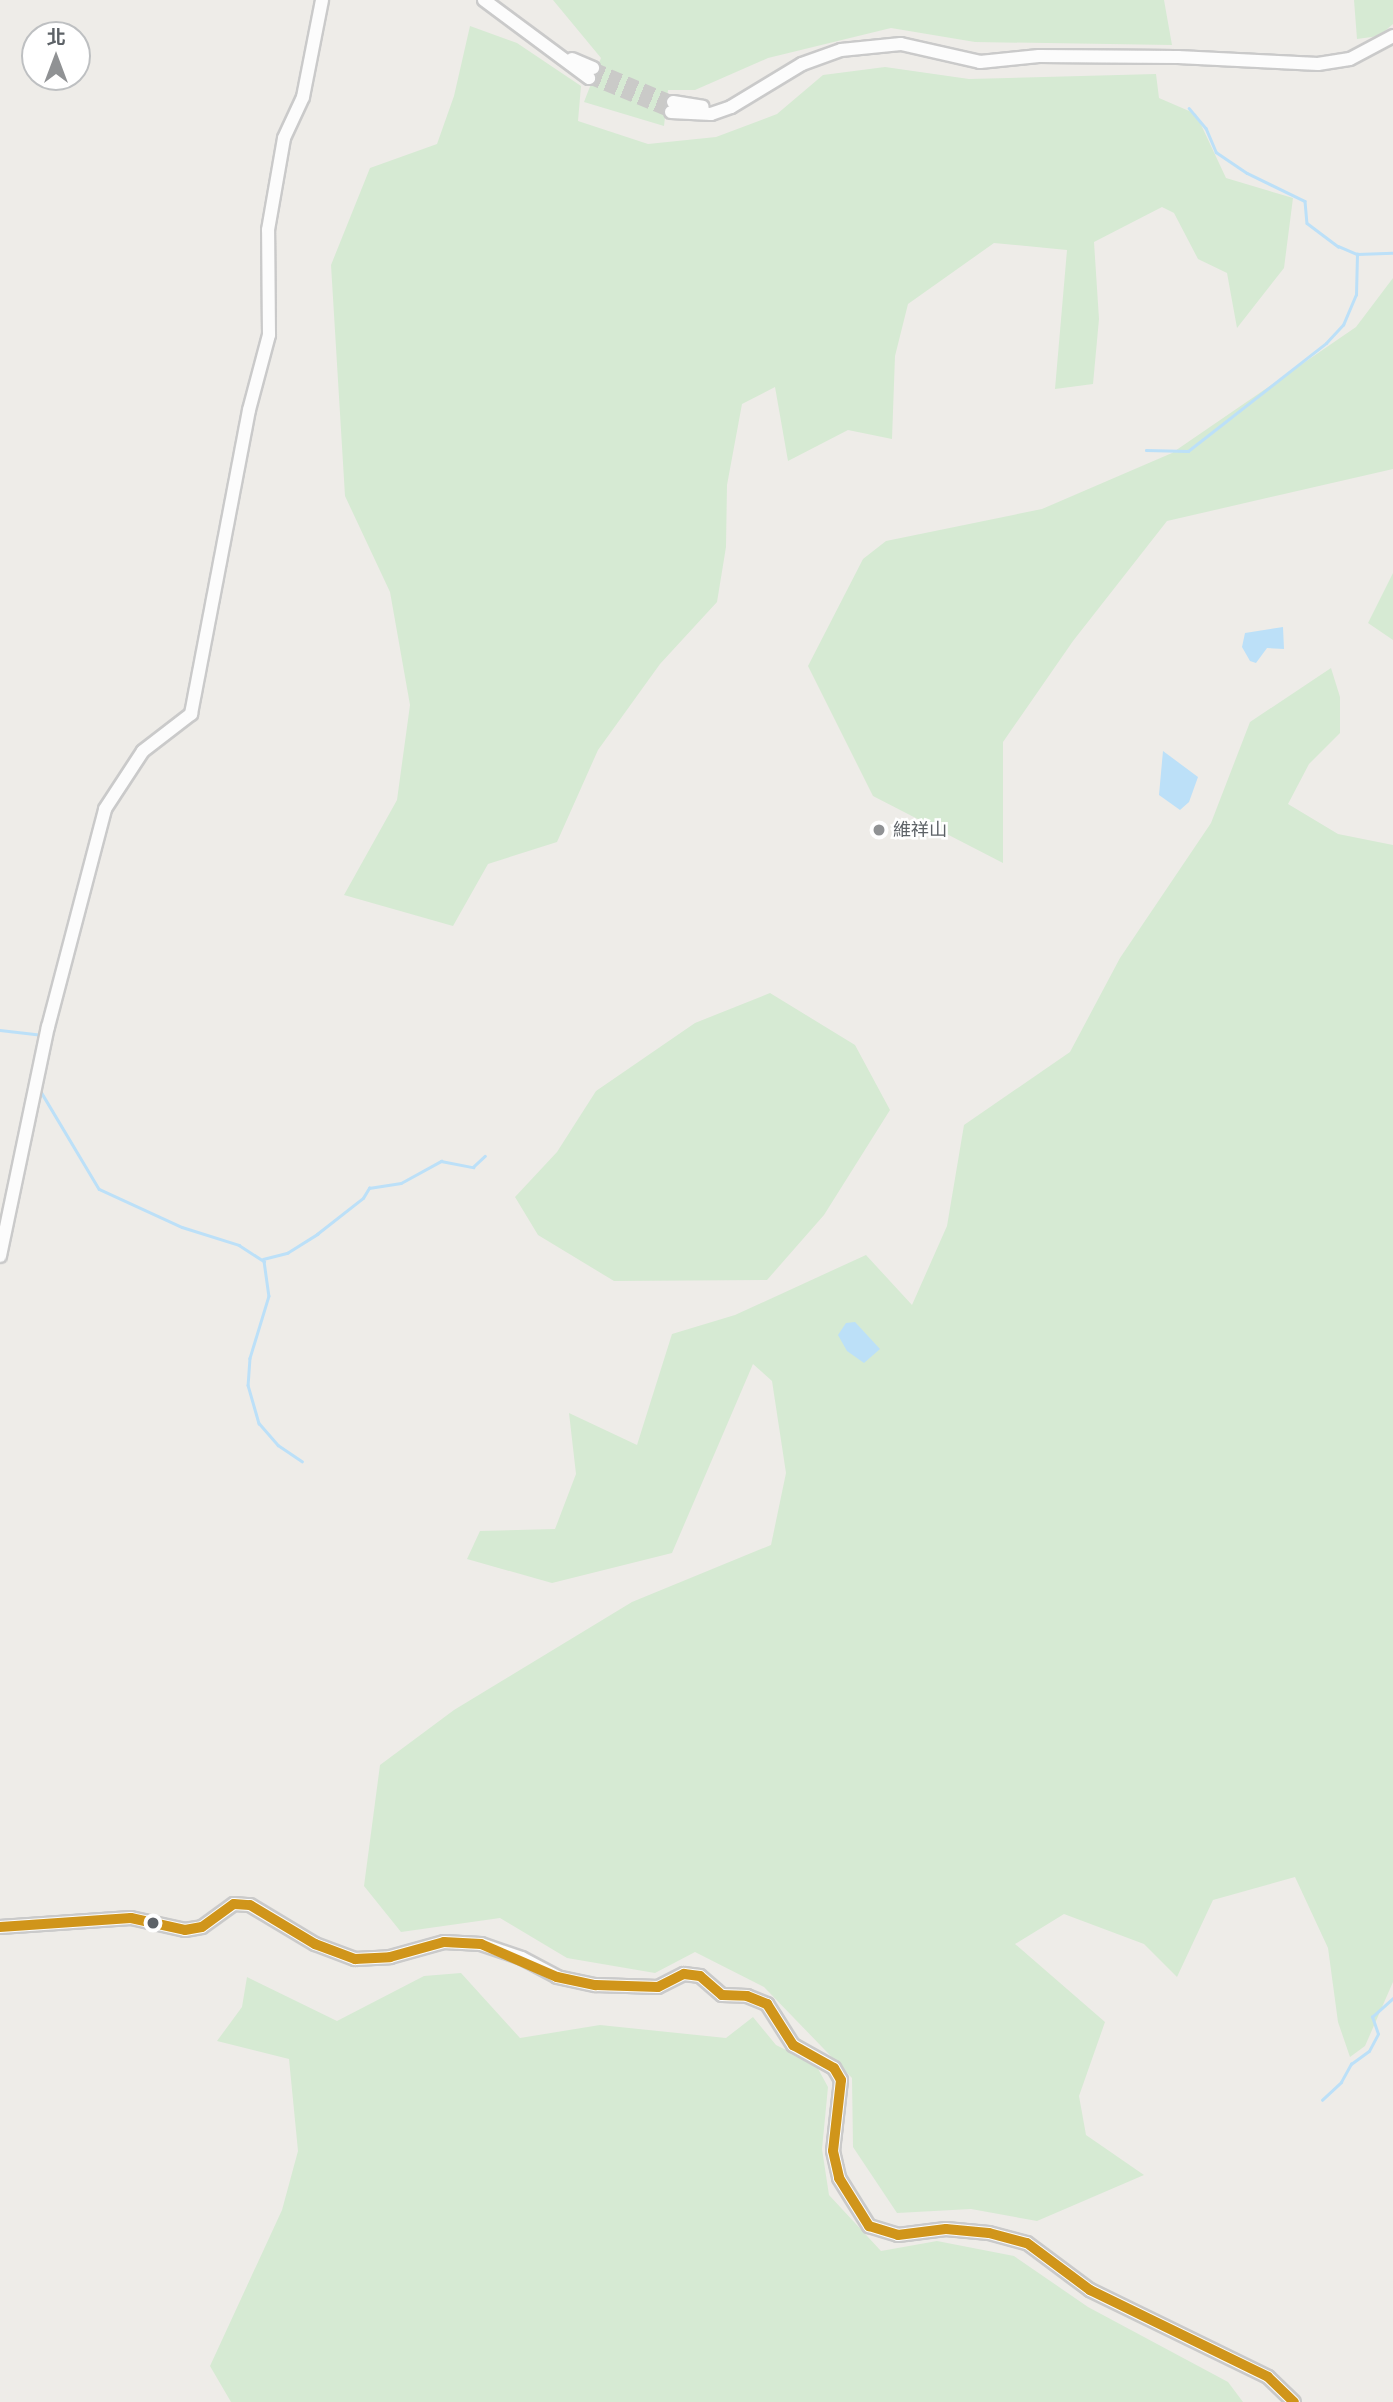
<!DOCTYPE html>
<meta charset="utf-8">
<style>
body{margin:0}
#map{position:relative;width:1393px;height:2402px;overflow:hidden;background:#eeece8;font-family:"PT Sans","Noto Sans TC",sans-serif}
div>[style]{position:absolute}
.green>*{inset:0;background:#d6ead3}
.water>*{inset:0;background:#bce0f8}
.stream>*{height:2.5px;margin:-1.25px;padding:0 1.25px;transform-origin:1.25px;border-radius:1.25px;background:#bce0f8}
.secondary-tunnel>*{height:12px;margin-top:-6px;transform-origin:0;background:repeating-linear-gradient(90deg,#cacac8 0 12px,transparent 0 18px)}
.roads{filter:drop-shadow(2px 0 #cacaca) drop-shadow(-2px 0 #cacaca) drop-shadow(0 2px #cacaca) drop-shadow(0 -2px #cacaca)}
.secondary>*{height:12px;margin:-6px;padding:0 6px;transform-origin:6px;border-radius:6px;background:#fcfcfc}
.bus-1>*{height:10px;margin:-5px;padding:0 5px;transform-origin:5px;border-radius:5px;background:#d0951a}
.dots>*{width:19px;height:19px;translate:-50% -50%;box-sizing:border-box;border:4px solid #fff;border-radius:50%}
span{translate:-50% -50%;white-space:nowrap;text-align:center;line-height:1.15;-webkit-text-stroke:5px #fff;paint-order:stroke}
.poi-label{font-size:18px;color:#5d6267}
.left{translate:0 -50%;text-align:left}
.north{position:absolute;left:21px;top:21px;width:70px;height:70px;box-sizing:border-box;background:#fff;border:2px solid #bec0c2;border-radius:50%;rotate:0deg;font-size:19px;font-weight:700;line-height:28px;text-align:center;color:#5d6267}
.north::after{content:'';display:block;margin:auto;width:24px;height:32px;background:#909294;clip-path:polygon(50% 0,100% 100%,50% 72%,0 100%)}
</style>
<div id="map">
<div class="green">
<div style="clip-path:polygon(553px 0,1164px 0,1172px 45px,975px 42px,891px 28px,768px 58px,695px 90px,668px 90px,664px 126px,584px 102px,601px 58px)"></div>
<div style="clip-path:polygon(1354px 0,1393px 0,1393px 24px,1379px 36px,1357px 39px)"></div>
<div style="clip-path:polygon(470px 26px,517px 43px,581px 86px,578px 121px,648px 144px,716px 137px,777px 114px,823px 75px,885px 67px,969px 79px,1156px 74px,1159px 98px,1196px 114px,1226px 178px,1293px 198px,1284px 268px,1237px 328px,1227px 273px,1198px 259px,1174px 213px,1162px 207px,1094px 242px,1099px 319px,1093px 384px,1055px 389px,1067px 250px,994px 243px,908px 304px,895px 356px,892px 439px,848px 430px,788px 461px,775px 387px,742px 404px,727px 485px,726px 547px,717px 602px,660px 664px,598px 750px,557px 842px,488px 864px,453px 926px,344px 895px,397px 800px,410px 705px,390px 592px,345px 496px,331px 265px,370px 168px,437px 144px,454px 96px)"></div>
<div style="clip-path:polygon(1393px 278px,1393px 469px,1167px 521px,1073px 641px,1003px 742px,1003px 863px,873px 796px,808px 666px,863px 559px,886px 541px,1042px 509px,1172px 453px,1356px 327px)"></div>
<div style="clip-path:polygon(1393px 573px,1393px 640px,1368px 623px)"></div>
<div style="clip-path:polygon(1331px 668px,1340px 697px,1340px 733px,1309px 764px,1288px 804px,1338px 834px,1393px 845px,1393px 1982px,1365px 2046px,1350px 2057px,1338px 2022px,1328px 1948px,1295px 1877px,1213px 1900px,1177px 1977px,1144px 1944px,1064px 1914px,1015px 1944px,1105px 2022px,1079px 2096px,1086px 2135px,1144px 2175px,1037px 2221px,971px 2209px,897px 2213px,853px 2147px,852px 2078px,764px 1987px,695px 1952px,655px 1973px,567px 1958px,500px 1918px,401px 1932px,364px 1886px,380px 1765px,454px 1710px,632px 1602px,771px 1545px,786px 1473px,772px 1381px,753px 1364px,672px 1553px,552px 1583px,467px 1559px,480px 1531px,555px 1529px,576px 1474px,569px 1413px,637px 1445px,672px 1334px,735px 1315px,866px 1255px,912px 1305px,947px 1226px,964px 1125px,1070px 1052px,1120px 958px,1211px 823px,1250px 722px)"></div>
<div style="clip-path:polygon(770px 993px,855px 1045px,890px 1110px,824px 1215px,767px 1280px,614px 1281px,538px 1235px,515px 1197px,557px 1152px,596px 1091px,695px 1023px)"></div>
<div style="clip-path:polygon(461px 1973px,520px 2038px,600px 2025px,726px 2038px,753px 2017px,776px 2045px,816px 2065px,828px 2087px,822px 2149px,829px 2195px,881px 2251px,937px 2241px,1014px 2256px,1088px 2307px,1228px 2382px,1243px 2402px,231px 2402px,210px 2366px,282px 2210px,298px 2151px,289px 2059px,217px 2041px,242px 2007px,247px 1977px,337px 2021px,424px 1976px)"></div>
</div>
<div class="water">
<div style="clip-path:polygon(1283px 627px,1284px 649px,1267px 648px,1256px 663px,1250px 661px,1242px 647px,1245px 633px)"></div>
<div style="clip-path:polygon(1163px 751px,1198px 777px,1189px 802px,1180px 810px,1159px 795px)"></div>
<div style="clip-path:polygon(855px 1322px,880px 1349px,864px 1363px,847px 1351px,838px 1335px,846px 1323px)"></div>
</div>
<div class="stream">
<div style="left:1189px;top:108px;width:26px;rotate:50deg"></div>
<div style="left:1206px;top:128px;width:26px;rotate:67deg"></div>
<div style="left:1216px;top:152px;width:37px;rotate:34deg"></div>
<div style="left:1247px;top:173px;width:64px;rotate:25.8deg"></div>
<div style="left:1305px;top:201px;width:22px;rotate:85deg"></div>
<div style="left:1307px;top:223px;width:39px;rotate:37deg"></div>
<div style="left:1338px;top:246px;width:21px;rotate:23deg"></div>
<div style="left:1357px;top:254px;width:36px;rotate:-2deg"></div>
<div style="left:1146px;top:450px;width:42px;rotate:1.4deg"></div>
<div style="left:1188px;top:451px;width:175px;rotate:-38deg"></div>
<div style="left:1326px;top:343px;width:25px;rotate:-47deg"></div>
<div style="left:1343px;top:325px;width:33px;rotate:-67deg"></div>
<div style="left:1356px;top:295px;width:41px;rotate:-88.6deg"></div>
<div style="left:0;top:1030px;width:43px;rotate:6.6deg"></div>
<div style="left:40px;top:1090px;width:115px;rotate:59.2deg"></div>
<div style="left:99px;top:1189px;width:91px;rotate:24.6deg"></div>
<div style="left:182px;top:1227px;width:60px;rotate:17.5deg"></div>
<div style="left:239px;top:1245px;width:30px;rotate:33deg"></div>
<div style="left:264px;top:1261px;width:35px;rotate:82deg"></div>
<div style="left:269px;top:1296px;width:65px;rotate:107deg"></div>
<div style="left:250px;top:1358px;width:27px;rotate:94deg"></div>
<div style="left:248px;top:1385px;width:40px;rotate:74deg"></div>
<div style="left:259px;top:1423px;width:29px;rotate:49deg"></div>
<div style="left:278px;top:1445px;width:29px;rotate:34deg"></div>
<div style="left:263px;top:1259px;width:25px;rotate:-14deg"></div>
<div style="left:287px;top:1253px;width:36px;rotate:-32deg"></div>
<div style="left:317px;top:1234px;width:58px;rotate:-38deg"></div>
<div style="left:363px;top:1198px;width:12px;rotate:-59deg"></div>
<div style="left:369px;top:1188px;width:32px;rotate:-9deg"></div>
<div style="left:401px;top:1183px;width:46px;rotate:-28.8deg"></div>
<div style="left:441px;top:1161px;width:33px;rotate:11deg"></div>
<div style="left:473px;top:1167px;width:16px;rotate:-43deg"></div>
<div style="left:1322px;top:2100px;width:26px;rotate:-43deg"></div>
<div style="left:1341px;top:2082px;width:21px;rotate:-61deg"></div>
<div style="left:1351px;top:2064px;width:22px;rotate:-36deg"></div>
<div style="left:1369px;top:2051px;width:19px;rotate:-62deg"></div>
<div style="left:1378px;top:2034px;width:18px;rotate:-109deg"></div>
<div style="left:1372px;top:2017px;width:28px;rotate:-42deg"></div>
</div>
<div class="secondary-tunnel">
<div style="left:593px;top:68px;width:87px;rotate:23deg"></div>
<div style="left:589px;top:78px;width:89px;rotate:22.5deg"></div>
</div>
<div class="roads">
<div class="secondary">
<div style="left:484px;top:0;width:131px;rotate:36.6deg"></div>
<div style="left:572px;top:59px;width:23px;rotate:23deg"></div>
<div style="left:673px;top:102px;width:30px;rotate:9deg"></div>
<div style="left:671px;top:112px;width:40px;rotate:2.9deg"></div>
<div style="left:711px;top:114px;width:21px;rotate:-19deg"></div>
<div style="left:731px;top:107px;width:83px;rotate:-31.2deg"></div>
<div style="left:802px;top:64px;width:41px;rotate:-19.7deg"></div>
<div style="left:841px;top:50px;width:60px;rotate:-5.7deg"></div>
<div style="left:901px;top:44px;width:81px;rotate:12.8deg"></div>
<div style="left:980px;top:62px;width:59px;rotate:-5.8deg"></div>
<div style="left:1039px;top:56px;width:139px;rotate:0.4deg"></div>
<div style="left:1178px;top:57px;width:140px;rotate:2.9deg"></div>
<div style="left:1318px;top:64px;width:32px;rotate:-9deg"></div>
<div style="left:1350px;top:59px;width:49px;rotate:-28.1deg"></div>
<div style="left:0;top:1256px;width:234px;rotate:-78.2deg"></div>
<div style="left:48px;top:1027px;width:225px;rotate:-75.3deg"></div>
<div style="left:105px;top:809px;width:69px;rotate:-56.8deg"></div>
<div style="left:143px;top:751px;width:61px;rotate:-37.6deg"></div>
<div style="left:191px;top:714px;width:309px;rotate:-79.2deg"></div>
<div style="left:249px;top:410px;width:78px;rotate:-75.1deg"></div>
<div style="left:269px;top:335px;width:105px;rotate:-90.5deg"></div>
<div style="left:268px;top:230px;width:93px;rotate:-80.1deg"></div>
<div style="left:284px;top:138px;width:45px;rotate:-65.1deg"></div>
<div style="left:303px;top:97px;width:99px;rotate:-78.9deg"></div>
<div style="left:0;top:1927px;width:131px;rotate:-3.9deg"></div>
<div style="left:131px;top:1918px;width:55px;rotate:12.5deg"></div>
<div style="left:185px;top:1930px;width:17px;rotate:-10deg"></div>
<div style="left:202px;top:1927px;width:39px;rotate:-36deg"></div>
<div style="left:234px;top:1904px;width:16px;rotate:4deg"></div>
<div style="left:250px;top:1905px;width:76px;rotate:31deg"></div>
<div style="left:315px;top:1944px;width:43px;rotate:20.6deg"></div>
<div style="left:355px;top:1959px;width:35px;rotate:-3deg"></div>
<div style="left:390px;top:1957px;width:56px;rotate:-15.5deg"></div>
<div style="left:444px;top:1942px;width:37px;rotate:3deg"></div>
<div style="left:481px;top:1944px;width:43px;rotate:18.9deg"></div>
<div style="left:522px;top:1958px;width:40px;rotate:28deg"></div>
<div style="left:557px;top:1977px;width:40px;rotate:12deg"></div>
<div style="left:596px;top:1985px;width:62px;rotate:1.8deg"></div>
<div style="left:658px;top:1987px;width:29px;rotate:-27deg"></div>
<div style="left:684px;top:1974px;width:16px;rotate:7deg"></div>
<div style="left:700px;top:1976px;width:29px;rotate:41deg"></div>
<div style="left:722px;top:1995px;width:25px;rotate:2deg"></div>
<div style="left:747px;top:1996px;width:22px;rotate:22deg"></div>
<div style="left:767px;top:2004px;width:49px;rotate:57.6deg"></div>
<div style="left:793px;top:2045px;width:47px;rotate:29.3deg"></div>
<div style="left:834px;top:2068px;width:14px;rotate:60deg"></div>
<div style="left:841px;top:2080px;width:71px;rotate:96.4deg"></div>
<div style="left:833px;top:2151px;width:28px;rotate:77deg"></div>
<div style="left:839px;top:2178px;width:57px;rotate:58deg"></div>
<div style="left:869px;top:2226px;width:30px;rotate:17deg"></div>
<div style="left:898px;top:2235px;width:48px;rotate:-7.1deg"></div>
<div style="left:946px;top:2229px;width:43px;rotate:5.3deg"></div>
<div style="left:989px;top:2233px;width:39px;rotate:15deg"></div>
<div style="left:1027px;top:2243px;width:79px;rotate:36.7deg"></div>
<div style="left:1090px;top:2290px;width:198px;rotate:26deg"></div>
<div style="left:1268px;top:2377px;width:36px;rotate:44deg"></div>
</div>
</div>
<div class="bus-1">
<div style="left:0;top:1927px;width:131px;rotate:-3.9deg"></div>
<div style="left:131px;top:1918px;width:55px;rotate:12.5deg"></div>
<div style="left:185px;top:1930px;width:17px;rotate:-10deg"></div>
<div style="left:202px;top:1927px;width:39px;rotate:-36deg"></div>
<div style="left:234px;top:1904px;width:16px;rotate:4deg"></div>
<div style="left:250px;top:1905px;width:76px;rotate:31deg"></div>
<div style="left:315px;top:1944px;width:43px;rotate:20.6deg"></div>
<div style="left:355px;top:1959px;width:35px;rotate:-3deg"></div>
<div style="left:390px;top:1957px;width:56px;rotate:-15.5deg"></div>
<div style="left:444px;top:1942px;width:37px;rotate:3deg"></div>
<div style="left:481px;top:1944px;width:83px;rotate:23.5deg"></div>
<div style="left:557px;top:1977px;width:40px;rotate:12deg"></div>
<div style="left:596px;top:1985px;width:62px;rotate:1.8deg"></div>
<div style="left:658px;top:1987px;width:29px;rotate:-27deg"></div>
<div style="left:684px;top:1974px;width:16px;rotate:7deg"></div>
<div style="left:700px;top:1976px;width:29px;rotate:41deg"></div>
<div style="left:722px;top:1995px;width:25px;rotate:2deg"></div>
<div style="left:747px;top:1996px;width:22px;rotate:22deg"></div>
<div style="left:767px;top:2004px;width:49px;rotate:57.6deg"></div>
<div style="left:793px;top:2045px;width:47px;rotate:29.3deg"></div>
<div style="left:834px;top:2068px;width:14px;rotate:60deg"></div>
<div style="left:841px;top:2080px;width:71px;rotate:96.4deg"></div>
<div style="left:833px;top:2151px;width:28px;rotate:77deg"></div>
<div style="left:839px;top:2178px;width:57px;rotate:58deg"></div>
<div style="left:869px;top:2226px;width:30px;rotate:17deg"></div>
<div style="left:898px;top:2235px;width:48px;rotate:-7.1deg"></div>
<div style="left:946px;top:2229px;width:43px;rotate:5.3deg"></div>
<div style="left:989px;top:2233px;width:39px;rotate:15deg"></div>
<div style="left:1027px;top:2243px;width:79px;rotate:36.7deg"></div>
<div style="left:1090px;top:2290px;width:198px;rotate:26deg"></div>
<div style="left:1268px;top:2377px;width:36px;rotate:44deg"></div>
</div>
<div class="dots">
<div style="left:879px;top:830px;background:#909294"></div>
<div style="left:153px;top:1923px;background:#5d6267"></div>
</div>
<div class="poi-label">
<span class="left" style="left:893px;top:830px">維祥山</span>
</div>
<div class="north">北</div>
</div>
